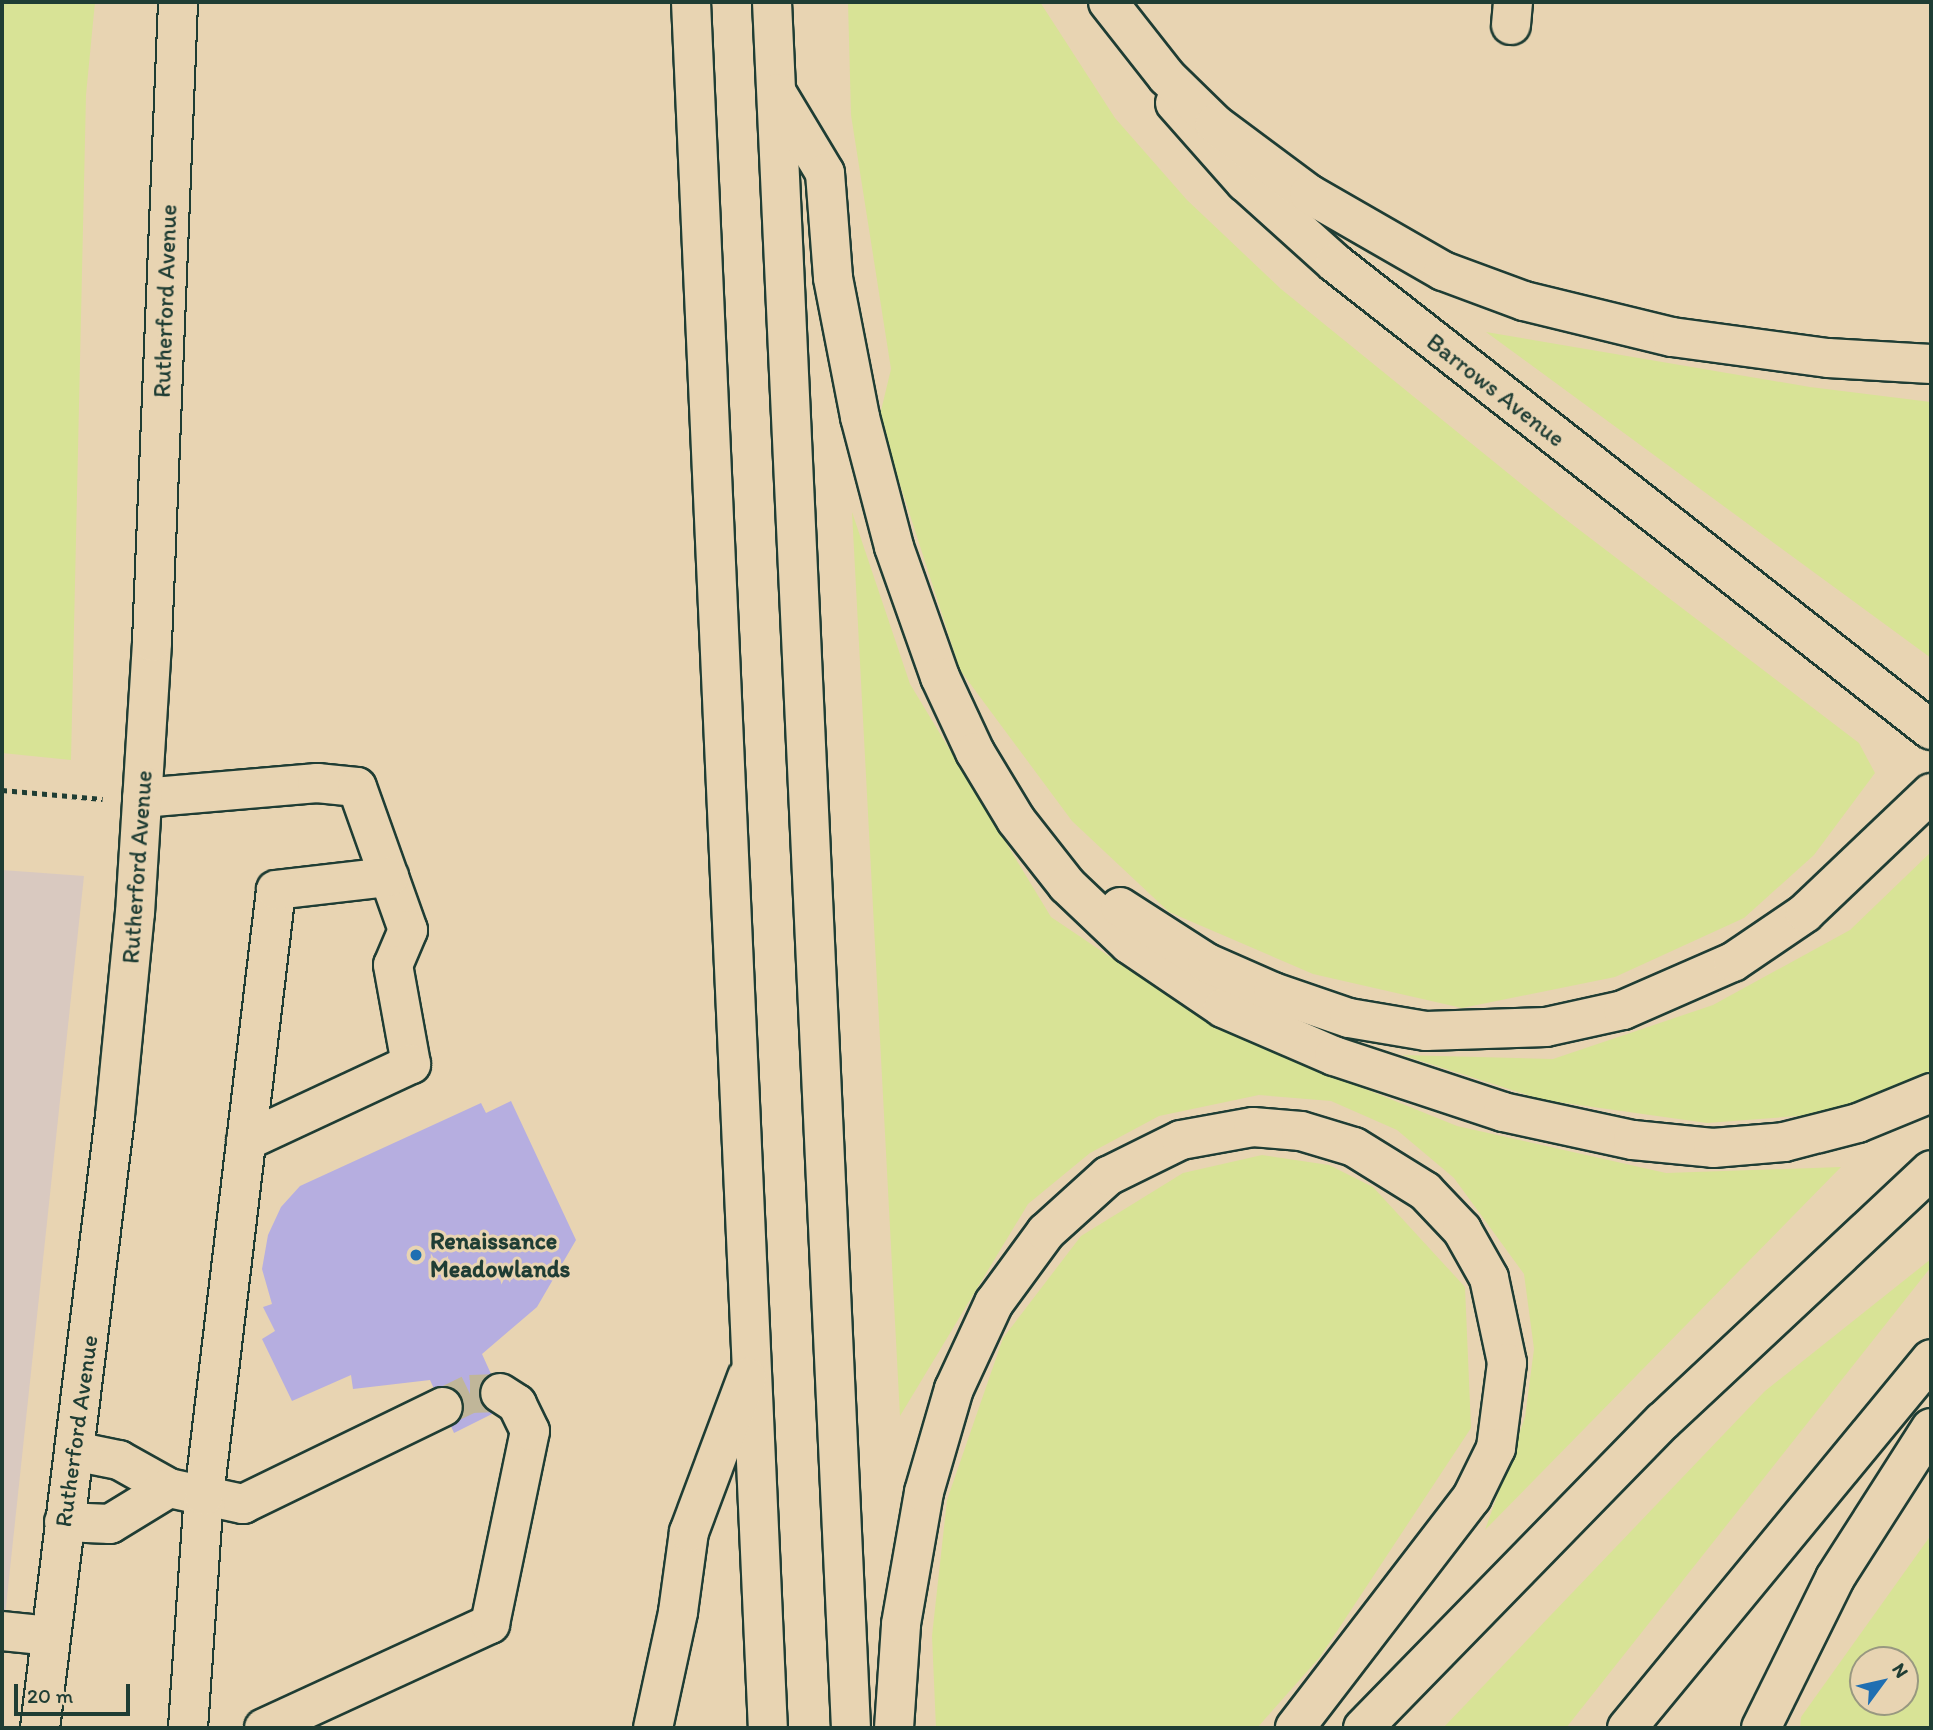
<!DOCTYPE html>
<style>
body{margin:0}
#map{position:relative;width:1933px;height:1730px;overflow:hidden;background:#e8d4b2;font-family:Itim,sans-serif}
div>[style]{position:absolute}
.built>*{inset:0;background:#d9c9c0}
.green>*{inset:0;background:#d8e396}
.building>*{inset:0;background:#b6aee0}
.minor-tunnel>*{height:38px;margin-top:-19px;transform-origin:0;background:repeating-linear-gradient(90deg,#c0b699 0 38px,transparent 0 57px)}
.path>*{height:4.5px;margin-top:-2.25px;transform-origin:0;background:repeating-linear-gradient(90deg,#1f3d34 0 5px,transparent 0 10px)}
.roads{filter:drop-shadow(2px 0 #1f3d34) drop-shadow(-2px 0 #1f3d34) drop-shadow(0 2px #1f3d34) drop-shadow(0 -2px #1f3d34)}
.minor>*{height:38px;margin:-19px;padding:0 19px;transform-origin:19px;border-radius:19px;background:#e8d4b2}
.major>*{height:38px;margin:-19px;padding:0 19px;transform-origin:19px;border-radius:19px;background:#e8d4b2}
.highway>*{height:38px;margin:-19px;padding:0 19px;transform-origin:19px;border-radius:19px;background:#e8d4b2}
.dots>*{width:19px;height:19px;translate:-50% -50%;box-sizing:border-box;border:4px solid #e8d4b2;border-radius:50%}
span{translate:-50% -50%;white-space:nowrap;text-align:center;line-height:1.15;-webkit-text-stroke:6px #e8d4b2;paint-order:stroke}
.street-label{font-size:24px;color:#1f3d34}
.poi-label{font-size:24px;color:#1f3d34;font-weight:700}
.left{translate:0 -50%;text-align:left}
.frame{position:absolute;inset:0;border:4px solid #1f3d34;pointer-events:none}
.north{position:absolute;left:1849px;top:1646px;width:70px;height:70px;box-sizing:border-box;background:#e8d4b2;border:2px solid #989880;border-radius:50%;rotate:57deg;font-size:19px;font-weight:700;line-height:28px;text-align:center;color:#1f3d34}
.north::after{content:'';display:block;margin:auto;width:24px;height:32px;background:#1f6fb2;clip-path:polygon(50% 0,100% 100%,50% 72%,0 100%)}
.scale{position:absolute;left:14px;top:1684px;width:116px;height:32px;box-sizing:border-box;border:4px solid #1f3d34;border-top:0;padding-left:9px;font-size:21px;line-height:24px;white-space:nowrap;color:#1f3d34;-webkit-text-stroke:5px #e8d4b2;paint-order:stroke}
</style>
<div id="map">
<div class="built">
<div style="clip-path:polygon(2px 870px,84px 876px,2px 1644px)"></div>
</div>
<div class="green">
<div style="clip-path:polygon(2px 2px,95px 2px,86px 95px,71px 760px,2px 753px)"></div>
<div style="clip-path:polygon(848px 2px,1040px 2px,1115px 118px,1187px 200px,1281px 289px,1556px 512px,1859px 743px,1875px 773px,1814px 855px,1744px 918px,1615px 977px,1462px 1008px,1313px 974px,1169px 912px,1072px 821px,960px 670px,879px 419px,891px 369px,851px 115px)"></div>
<div style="clip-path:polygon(1486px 332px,1810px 387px,1931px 402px,1931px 658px)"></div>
<div style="clip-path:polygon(852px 512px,910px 684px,1051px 917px,1217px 1029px,1457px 1126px,1666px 1173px,1841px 1167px,1485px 1530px,1525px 1417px,1534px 1349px,1524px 1274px,1454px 1178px,1397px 1130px,1331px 1101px,1259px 1095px,1159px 1116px,1090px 1153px,1028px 1204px,900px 1416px)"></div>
<div style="clip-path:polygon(1931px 852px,1930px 1074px,1824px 1114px,1707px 1123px,1543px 1100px,1402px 1055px,1553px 1059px,1713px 1005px,1850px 930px)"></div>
<div style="clip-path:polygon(1262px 1155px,1329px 1165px,1373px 1187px,1465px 1287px,1471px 1428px,1320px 1657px,1257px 1728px,936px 1728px,932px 1636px,947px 1500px,1003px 1338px,1081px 1236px,1183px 1173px)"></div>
<div style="clip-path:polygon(1931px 1259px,1931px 1267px,1566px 1728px,1443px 1728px,1765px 1391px)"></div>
<div style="clip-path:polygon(evenodd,1931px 1535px,1931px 1728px,1800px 1728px,1801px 1717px,1931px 1535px,1905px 1660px,1905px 1702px,1863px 1702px,1863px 1660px,1905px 1660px)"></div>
</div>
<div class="building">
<div style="clip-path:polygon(511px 1101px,576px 1240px,537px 1307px,482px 1354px,506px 1407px,454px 1433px,430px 1380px,353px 1389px,351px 1375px,292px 1401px,262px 1339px,275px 1331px,263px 1307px,272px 1304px,262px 1269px,268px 1235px,281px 1207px,300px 1186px,481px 1103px,486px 1113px)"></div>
</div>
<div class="minor-tunnel">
<div style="left:443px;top:1407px;width:30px;rotate:-26deg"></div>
<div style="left:470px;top:1394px;width:30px;rotate:-2deg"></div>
</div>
<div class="path">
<div style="left:2px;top:790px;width:101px;rotate:5.1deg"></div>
</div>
<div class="roads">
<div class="minor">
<div style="left:1511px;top:25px;width:23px;rotate:-85deg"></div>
<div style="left:1175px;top:103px;width:106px;rotate:48.5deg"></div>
<div style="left:1245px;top:182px;width:121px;rotate:42deg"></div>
<div style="left:1335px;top:263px;width:757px;rotate:38.08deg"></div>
<div style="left:142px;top:798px;width:176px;rotate:-4.9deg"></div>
<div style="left:317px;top:783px;width:40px;rotate:5.7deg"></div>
<div style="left:357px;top:787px;width:152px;rotate:70.4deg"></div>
<div style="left:408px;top:930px;width:38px;rotate:113deg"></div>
<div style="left:393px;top:965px;width:101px;rotate:79.7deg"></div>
<div style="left:411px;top:1064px;width:182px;rotate:155deg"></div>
<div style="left:74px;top:1451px;width:46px;rotate:11.3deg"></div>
<div style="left:119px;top:1460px;width:57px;rotate:29.2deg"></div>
<div style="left:169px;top:1488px;width:76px;rotate:12.2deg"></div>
<div style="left:243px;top:1504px;width:222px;rotate:-25.9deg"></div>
<div style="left:64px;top:1522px;width:46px;rotate:2.5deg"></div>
<div style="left:110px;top:1524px;width:69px;rotate:-31.4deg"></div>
<div style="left:2px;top:1631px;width:49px;rotate:5.8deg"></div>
<div style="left:188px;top:1728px;width:233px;rotate:-86.1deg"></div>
<div style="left:204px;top:1496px;width:610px;rotate:-83.22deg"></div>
<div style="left:276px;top:890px;width:114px;rotate:-6.6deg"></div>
<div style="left:264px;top:1728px;width:249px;rotate:-24.7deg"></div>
<div style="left:490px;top:1624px;width:197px;rotate:-78.3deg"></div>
<div style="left:530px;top:1431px;width:30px;rotate:-116deg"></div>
<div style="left:517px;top:1404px;width:20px;rotate:-147deg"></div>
</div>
<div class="major">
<div style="left:40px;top:1728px;width:617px;rotate:-83.01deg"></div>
<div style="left:115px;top:1116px;width:204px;rotate:-84.4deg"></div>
<div style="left:135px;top:913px;width:272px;rotate:-86.4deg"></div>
<div style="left:152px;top:642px;width:641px;rotate:-87.67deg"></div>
</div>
<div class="highway">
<div style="left:691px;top:2px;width:1728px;rotate:87.45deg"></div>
<div style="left:772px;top:2px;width:1728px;rotate:87.38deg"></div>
<div style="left:1108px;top:2px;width:95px;rotate:51.8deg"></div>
<div style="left:1167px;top:77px;width:67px;rotate:44.4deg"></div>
<div style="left:1215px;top:124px;width:117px;rotate:36.7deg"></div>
<div style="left:1309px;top:194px;width:155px;rotate:29.9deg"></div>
<div style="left:1443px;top:271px;width:86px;rotate:20.3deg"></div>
<div style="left:1524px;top:301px;width:152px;rotate:13.7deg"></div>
<div style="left:1672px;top:337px;width:157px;rotate:7.7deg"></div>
<div style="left:1828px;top:358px;width:103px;rotate:3.3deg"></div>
<div style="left:777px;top:93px;width:93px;rotate:59deg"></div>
<div style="left:825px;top:173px;width:105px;rotate:85.6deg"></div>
<div style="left:833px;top:278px;width:142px;rotate:79deg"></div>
<div style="left:860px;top:417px;width:134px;rotate:75.3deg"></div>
<div style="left:894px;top:547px;width:138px;rotate:70.5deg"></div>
<div style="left:940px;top:677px;width:83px;rotate:65deg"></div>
<div style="left:975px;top:752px;width:79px;rotate:58.9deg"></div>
<div style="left:1016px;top:820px;width:83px;rotate:51.9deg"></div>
<div style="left:1067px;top:885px;width:86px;rotate:43.6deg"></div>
<div style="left:1129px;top:944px;width:114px;rotate:34.2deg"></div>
<div style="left:1223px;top:1008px;width:121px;rotate:23.4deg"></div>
<div style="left:1334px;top:1056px;width:178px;rotate:18.3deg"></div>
<div style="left:1503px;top:1112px;width:133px;rotate:12.2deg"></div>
<div style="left:1633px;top:1140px;width:80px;rotate:5.7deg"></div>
<div style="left:1713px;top:1148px;width:71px;rotate:-4.8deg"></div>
<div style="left:1784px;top:1142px;width:76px;rotate:-14.4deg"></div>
<div style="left:1858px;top:1123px;width:79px;rotate:-22.3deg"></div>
<div style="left:1120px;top:907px;width:103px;rotate:32.8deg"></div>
<div style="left:1207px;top:963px;width:72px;rotate:23.7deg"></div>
<div style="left:1273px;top:992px;width:80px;rotate:18.9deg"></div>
<div style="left:1349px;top:1018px;width:78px;rotate:9.6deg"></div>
<div style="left:1426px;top:1031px;width:120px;rotate:-1.9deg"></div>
<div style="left:1546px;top:1027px;width:79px;rotate:-12.4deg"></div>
<div style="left:1623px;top:1010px;width:120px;rotate:-23.6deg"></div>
<div style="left:1733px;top:962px;width:87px;rotate:-34.2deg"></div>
<div style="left:1805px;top:913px;width:174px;rotate:-43.6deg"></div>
<div style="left:653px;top:1728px;width:119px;rotate:-77.8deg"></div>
<div style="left:678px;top:1612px;width:81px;rotate:-82.2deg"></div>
<div style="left:689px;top:1532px;width:165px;rotate:-69.5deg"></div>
<div style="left:894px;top:1728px;width:104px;rotate:-86.1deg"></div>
<div style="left:901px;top:1624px;width:134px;rotate:-80.1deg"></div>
<div style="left:924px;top:1492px;width:107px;rotate:-73.8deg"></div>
<div style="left:954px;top:1389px;width:95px;rotate:-65.1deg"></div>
<div style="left:994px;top:1303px;width:88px;rotate:-53.8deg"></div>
<div style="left:1046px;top:1232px;width:84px;rotate:-42.1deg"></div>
<div style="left:1108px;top:1176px;width:81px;rotate:-26.3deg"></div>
<div style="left:1181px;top:1140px;width:73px;rotate:-10.2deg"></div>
<div style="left:1253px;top:1127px;width:48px;rotate:4.8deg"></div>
<div style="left:1301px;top:1131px;width:55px;rotate:16.8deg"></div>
<div style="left:1354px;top:1147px;width:84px;rotate:31.8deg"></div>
<div style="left:1425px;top:1191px;width:54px;rotate:46.5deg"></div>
<div style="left:1462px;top:1230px;width:55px;rotate:60.6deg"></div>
<div style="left:1489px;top:1278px;width:87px;rotate:78deg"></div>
<div style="left:1507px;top:1363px;width:86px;rotate:97.4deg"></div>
<div style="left:1496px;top:1448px;width:55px;rotate:116.1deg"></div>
<div style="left:1472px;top:1497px;width:291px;rotate:127.5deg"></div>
<div style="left:1363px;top:1728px;width:429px;rotate:-45.7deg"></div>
<div style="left:1663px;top:1421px;width:367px;rotate:-43.1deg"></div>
<div style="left:1627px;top:1728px;width:478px;rotate:-50.5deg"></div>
<div style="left:1761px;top:1728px;width:167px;rotate:-63.7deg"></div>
<div style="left:1835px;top:1578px;width:178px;rotate:-57.4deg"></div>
</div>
</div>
<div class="dots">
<div style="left:416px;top:1255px;background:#1f6fb2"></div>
</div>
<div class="street-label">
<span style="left:165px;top:301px;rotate:-88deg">Rutherford Avenue</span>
<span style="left:1496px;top:390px;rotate:38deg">Barrows Avenue</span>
<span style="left:137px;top:867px;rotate:-86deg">Rutherford Avenue</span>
<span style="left:76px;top:1431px;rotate:-82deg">Rutherford Avenue</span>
</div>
<div class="poi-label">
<span class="left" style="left:430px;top:1255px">Renaissance<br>Meadowlands</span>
</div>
<div class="frame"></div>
<div class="north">N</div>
<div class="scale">20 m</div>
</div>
